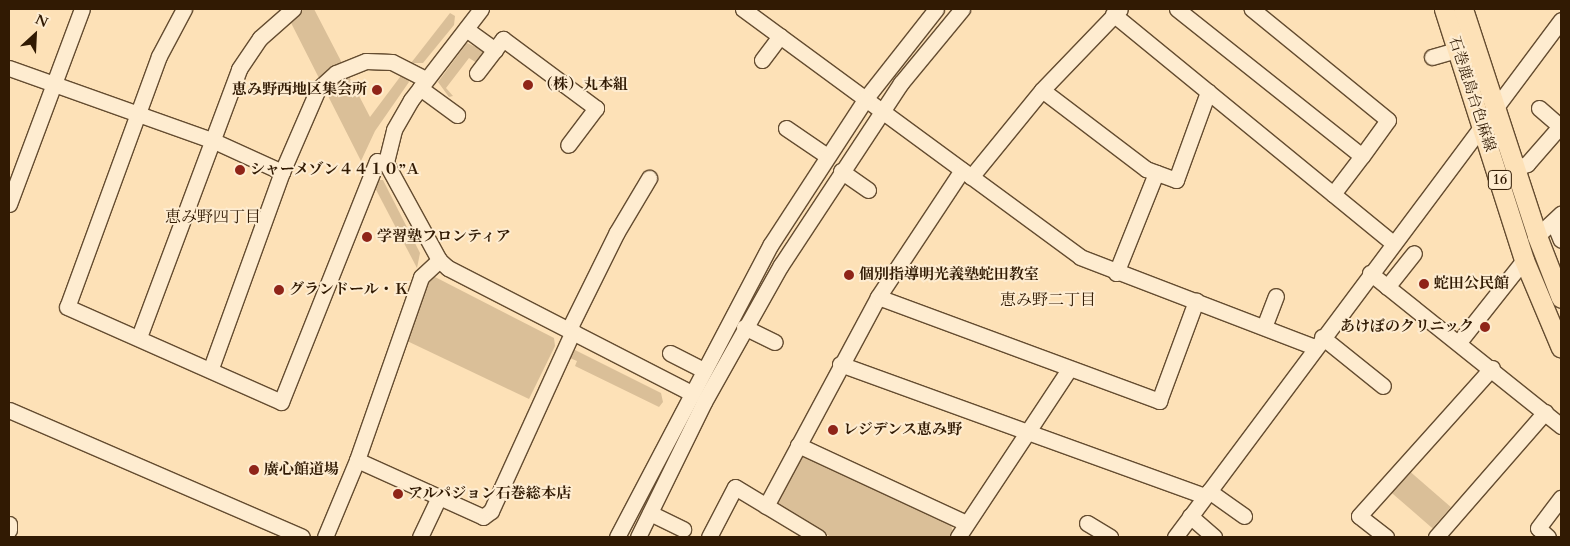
<!DOCTYPE html>
<meta charset="utf-8">
<style>
body{margin:0}
#map{position:relative;width:1570px;height:546px;overflow:hidden;background:#fde1b7;font-family:Cardo,"Noto Serif JP",serif}
div>[style]{position:absolute}
.green>*{inset:0;background:#dabf98;transform-origin:0 0}
.roads{filter:drop-shadow(1px 0 #644c30) drop-shadow(-1px 0 #644c30) drop-shadow(0 1px #644c30) drop-shadow(0 -1px #644c30)}
.minor>*{height:15px;margin:-7.5px;padding:0 7.5px;transform-origin:7.5px;border-radius:7.5px;background:#feecd0}
.major>*{height:19px;margin:-9.5px;padding:0 9.5px;transform-origin:9.5px;border-radius:9.5px;background:#fde1b7}
.dots>*{width:14px;height:14px;translate:-50% -50%;box-sizing:border-box;border:2px solid #feecd0;border-radius:50%}
span{translate:-50% -50%;white-space:nowrap;text-align:center;line-height:1.15;-webkit-text-stroke:4px #feecd0;paint-order:stroke}
.shield-label span{padding:1px 4px;background:#feecd0;border:1px solid;border-radius:4px;-webkit-text-stroke-width:0}
.shield-label{font-size:14px;color:#311a03;font-weight:700}
.poi-label{font-size:15px;color:#311a03;font-weight:700}
.left{translate:0 -50%;text-align:left}
.right{translate:-100% -50%;text-align:right}
.street-label{font-size:15px;color:#311a03}
.neighbourhood-label{font-size:16px;color:#311a03}
.frame{position:absolute;inset:0;border:10px solid #311a03;pointer-events:none}
.north{position:absolute;left:10px;top:10px;width:50px;height:50px;-webkit-text-stroke:4px #feecd0;paint-order:stroke;rotate:25deg;font-size:14px;font-weight:700;line-height:20px;text-align:center;color:#311a03}
.north::after{content:'';display:block;margin:auto;width:18px;height:22px;background:#311a03;clip-path:polygon(50% 0,100% 100%,50% 72%,0 100%)}
</style>
<div id="map">
<div class="green">
<div style="clip-path:polygon(284px 9px,314px 9px,370px 117px,403px 73px,409px 82px,375px 131px,361px 161px)"></div>
<div style="clip-path:polygon(450px 13px,455px 16px,454px 25px,423px 63px,411px 63px)"></div>
<div style="clip-path:polygon(467px 43px,485px 51px,477px 63px,469px 58px,446px 88px,453px 96px,449px 97px,438px 82px)"></div>
<div style="clip-path:polygon(375px 180px,383px 180px,420px 253px,417px 268px,373px 184px)"></div>
<div style="clip-path:polygon(435px 277px,554px 338px,555px 346px,529px 399px,405px 340px,426px 280px)"></div>
<div style="clip-path:polygon(575px 350px,661px 393px,663px 402px,659px 407px,575px 366px,577px 361px,565px 356px)"></div>
<div style="clip-path:polygon(806px 455px,951px 525px,954px 536px,831px 537px,778px 506px,775px 499px,795px 459px)"></div>
<div style="left:1407px;top:469px;width:58px;height:28px;rotate:41deg"></div>
</div>
<div class="roads">
<div class="minor">
<div style="left:184px;top:9px;width:53px;rotate:118deg"></div>
<div style="left:159px;top:56px;width:267px;rotate:110.1deg"></div>
<div style="left:67px;top:307px;width:234px;rotate:23.9deg"></div>
<div style="left:281px;top:402px;width:259px;rotate:-68.3deg"></div>
<div style="left:377px;top:161px;width:9px;rotate:13deg"></div>
<div style="left:481px;top:9px;width:115px;rotate:127.6deg"></div>
<div style="left:411px;top:100px;width:34px;rotate:120deg"></div>
<div style="left:394px;top:130px;width:34px;rotate:104deg"></div>
<div style="left:386px;top:163px;width:111px;rotate:61.3deg"></div>
<div style="left:439px;top:260px;width:12px;rotate:42deg"></div>
<div style="left:448px;top:268px;width:273px;rotate:27.2deg"></div>
<div style="left:743px;top:9px;width:418px;rotate:36.3deg"></div>
<div style="left:1080px;top:257px;width:252px;rotate:21deg"></div>
<div style="left:1177px;top:9px;width:236px;rotate:38.5deg"></div>
<div style="left:1362px;top:156px;width:44px;rotate:-54.2deg"></div>
<div style="left:1388px;top:120px;width:176px;rotate:-140.8deg"></div>
<div style="left:1113px;top:14px;width:362px;rotate:39.3deg"></div>
<div style="left:466px;top:29px;width:36px;rotate:36deg"></div>
<div style="left:1432px;top:57px;width:26px;rotate:-16deg"></div>
<div style="left:762px;top:60px;width:30px;rotate:-53deg"></div>
<div style="left:9px;top:68px;width:218px;rotate:19.6deg"></div>
<div style="left:214px;top:141px;width:75px;rotate:24.5deg"></div>
<div style="left:477px;top:73px;width:43px;rotate:-52.6deg"></div>
<div style="left:503px;top:39px;width:116px;rotate:36.6deg"></div>
<div style="left:596px;top:108px;width:46px;rotate:127.1deg"></div>
<div style="left:420px;top:88px;width:46px;rotate:36.1deg"></div>
<div style="left:1042px;top:90px;width:131px;rotate:37.2deg"></div>
<div style="left:1146px;top:169px;width:32px;rotate:20deg"></div>
<div style="left:1176px;top:180px;width:94px;rotate:-70deg"></div>
<div style="left:1539px;top:108px;width:28px;rotate:41deg"></div>
<div style="left:786px;top:128px;width:50px;rotate:34.3deg"></div>
<div style="left:1516px;top:168px;width:12px;rotate:-20deg"></div>
<div style="left:1527px;top:164px;width:52px;rotate:-48.9deg"></div>
<div style="left:841px;top:171px;width:33px;rotate:35deg"></div>
<div style="left:971px;top:177px;width:112px;rotate:-50.8deg"></div>
<div style="left:1042px;top:90px;width:112px;rotate:-46.1deg"></div>
<div style="left:1333px;top:194px;width:48px;rotate:-52.7deg"></div>
<div style="left:9px;top:204px;width:208px;rotate:-69.5deg"></div>
<div style="left:1554px;top:223px;width:18px;rotate:68deg"></div>
<div style="left:1537px;top:236px;width:33px;rotate:-43deg"></div>
<div style="left:1116px;top:273px;width:108px;rotate:-68.2deg"></div>
<div style="left:1370px;top:273px;width:245px;rotate:38.7deg"></div>
<div style="left:1387px;top:287px;width:43px;rotate:-51.5deg"></div>
<div style="left:878px;top:297px;width:300px;rotate:20.3deg"></div>
<div style="left:1159px;top:401px;width:107px;rotate:-69.7deg"></div>
<div style="left:744px;top:327px;width:34px;rotate:26deg"></div>
<div style="left:1264px;top:327px;width:33px;rotate:-69deg"></div>
<div style="left:569px;top:329px;width:108px;rotate:-63.7deg"></div>
<div style="left:617px;top:232px;width:63px;rotate:-59.3deg"></div>
<div style="left:139px;top:337px;width:286px;rotate:-69.5deg"></div>
<div style="left:239px;top:69px;width:37px;rotate:-56deg"></div>
<div style="left:260px;top:38px;width:44px;rotate:-41.3deg"></div>
<div style="left:1322px;top:337px;width:78px;rotate:38.8deg"></div>
<div style="left:1459px;top:342px;width:105px;rotate:-51.6deg"></div>
<div style="left:670px;top:353px;width:38px;rotate:27deg"></div>
<div style="left:840px;top:364px;width:388px;rotate:19.9deg"></div>
<div style="left:211px;top:368px;width:208px;rotate:-70.1deg"></div>
<div style="left:282px;top:172px;width:90px;rotate:-66.6deg"></div>
<div style="left:318px;top:89px;width:24px;rotate:-42deg"></div>
<div style="left:336px;top:73px;width:32px;rotate:-22deg"></div>
<div style="left:366px;top:61px;width:26px;rotate:2deg"></div>
<div style="left:392px;top:62px;width:38px;rotate:27deg"></div>
<div style="left:9px;top:410px;width:319px;rotate:23.4deg"></div>
<div style="left:798px;top:445px;width:185px;rotate:24.9deg"></div>
<div style="left:357px;top:460px;width:138px;rotate:24.3deg"></div>
<div style="left:483px;top:517px;width:10px;rotate:-37deg"></div>
<div style="left:491px;top:511px;width:198px;rotate:-65.5deg"></div>
<div style="left:1209px;top:491px;width:43px;rotate:35.5deg"></div>
<div style="left:766px;top:506px;width:237px;rotate:-61.8deg"></div>
<div style="left:878px;top:297px;width:152px;rotate:-56.5deg"></div>
<div style="left:650px;top:513px;width:37px;rotate:26deg"></div>
<div style="left:1190px;top:516px;width:32px;rotate:41deg"></div>
<div style="left:1087px;top:523px;width:27px;rotate:31deg"></div>
<div style="left:9px;top:524px;width:6px;rotate:90deg"></div>
<div style="left:325px;top:537px;width:83px;rotate:-67.4deg"></div>
<div style="left:357px;top:460px;width:194px;rotate:-70.7deg"></div>
<div style="left:421px;top:277px;width:25px;rotate:-43deg"></div>
<div style="left:420px;top:537px;width:44px;rotate:-64.6deg"></div>
<div style="left:617px;top:537px;width:331px;rotate:-62.3deg"></div>
<div style="left:771px;top:244px;width:174px;rotate:-56.9deg"></div>
<div style="left:866px;top:98px;width:113px;rotate:-51.8deg"></div>
<div style="left:638px;top:537px;width:150px;rotate:-63.9deg"></div>
<div style="left:704px;top:402px;width:157px;rotate:-60.7deg"></div>
<div style="left:781px;top:265px;width:218px;rotate:-56.6deg"></div>
<div style="left:901px;top:83px;width:96px;rotate:-50.5deg"></div>
<div style="left:709px;top:537px;width:56px;rotate:-62.5deg"></div>
<div style="left:735px;top:487px;width:97px;rotate:31.1deg"></div>
<div style="left:958px;top:537px;width:201px;rotate:-56.5deg"></div>
<div style="left:1175px;top:537px;width:645px;rotate:-53.25deg"></div>
<div style="left:1386px;top:537px;width:34px;rotate:-142deg"></div>
<div style="left:1359px;top:516px;width:199px;rotate:-48.1deg"></div>
<div style="left:1436px;top:537px;width:166px;rotate:-48.9deg"></div>
<div style="left:1548px;top:537px;width:13px;rotate:-138deg"></div>
<div style="left:1538px;top:528px;width:38px;rotate:-53deg"></div>
</div>
<div class="major">
<div style="left:1444px;top:9px;width:263px;rotate:72.3deg"></div>
<div style="left:1524px;top:260px;width:95px;rotate:67.2deg"></div>
<div style="left:1463px;top:9px;width:239px;rotate:71.9deg"></div>
<div style="left:1537px;top:236px;width:66px;rotate:68.8deg"></div>
</div>
</div>
<div class="dots">
<div style="left:528px;top:85px;background:#8f2418"></div>
<div style="left:377px;top:90px;background:#8f2418"></div>
<div style="left:240px;top:170px;background:#8f2418"></div>
<div style="left:367px;top:237px;background:#8f2418"></div>
<div style="left:849px;top:275px;background:#8f2418"></div>
<div style="left:1424px;top:284px;background:#8f2418"></div>
<div style="left:279px;top:290px;background:#8f2418"></div>
<div style="left:1485px;top:327px;background:#8f2418"></div>
<div style="left:833px;top:430px;background:#8f2418"></div>
<div style="left:254px;top:470px;background:#8f2418"></div>
<div style="left:398px;top:494px;background:#8f2418"></div>
</div>
<div class="shield-label">
<span style="left:1500px;top:180px">16</span>
</div>
<div class="poi-label">
<span class="left" style="left:538px;top:85px">（株）丸本組</span>
<span class="right" style="left:367px;top:90px">恵み野西地区集会所</span>
<span class="left" style="left:250px;top:170px">シャーメゾン４４１０”Ａ</span>
<span class="left" style="left:377px;top:237px">学習塾フロンティア</span>
<span class="left" style="left:859px;top:275px">個別指導明光義塾蛇田教室</span>
<span class="left" style="left:1434px;top:284px">蛇田公民館</span>
<span class="left" style="left:289px;top:290px">グランドール・Ｋ</span>
<span class="right" style="left:1474px;top:327px">あけぼのクリニック</span>
<span class="left" style="left:843px;top:430px">レジデンス恵み野</span>
<span class="left" style="left:264px;top:470px">廣心館道場</span>
<span class="left" style="left:408px;top:494px">アルパジョン石巻総本店</span>
</div>
<div class="street-label">
<span style="left:1472px;top:94px;rotate:72deg">石巻鹿島台色麻線</span>
</div>
<div class="neighbourhood-label">
<span style="left:213px;top:217px">恵み野四丁目</span>
<span style="left:1048px;top:300px">恵み野二丁目</span>
</div>
<div class="frame"></div>
<div class="north">N</div>
</div>
